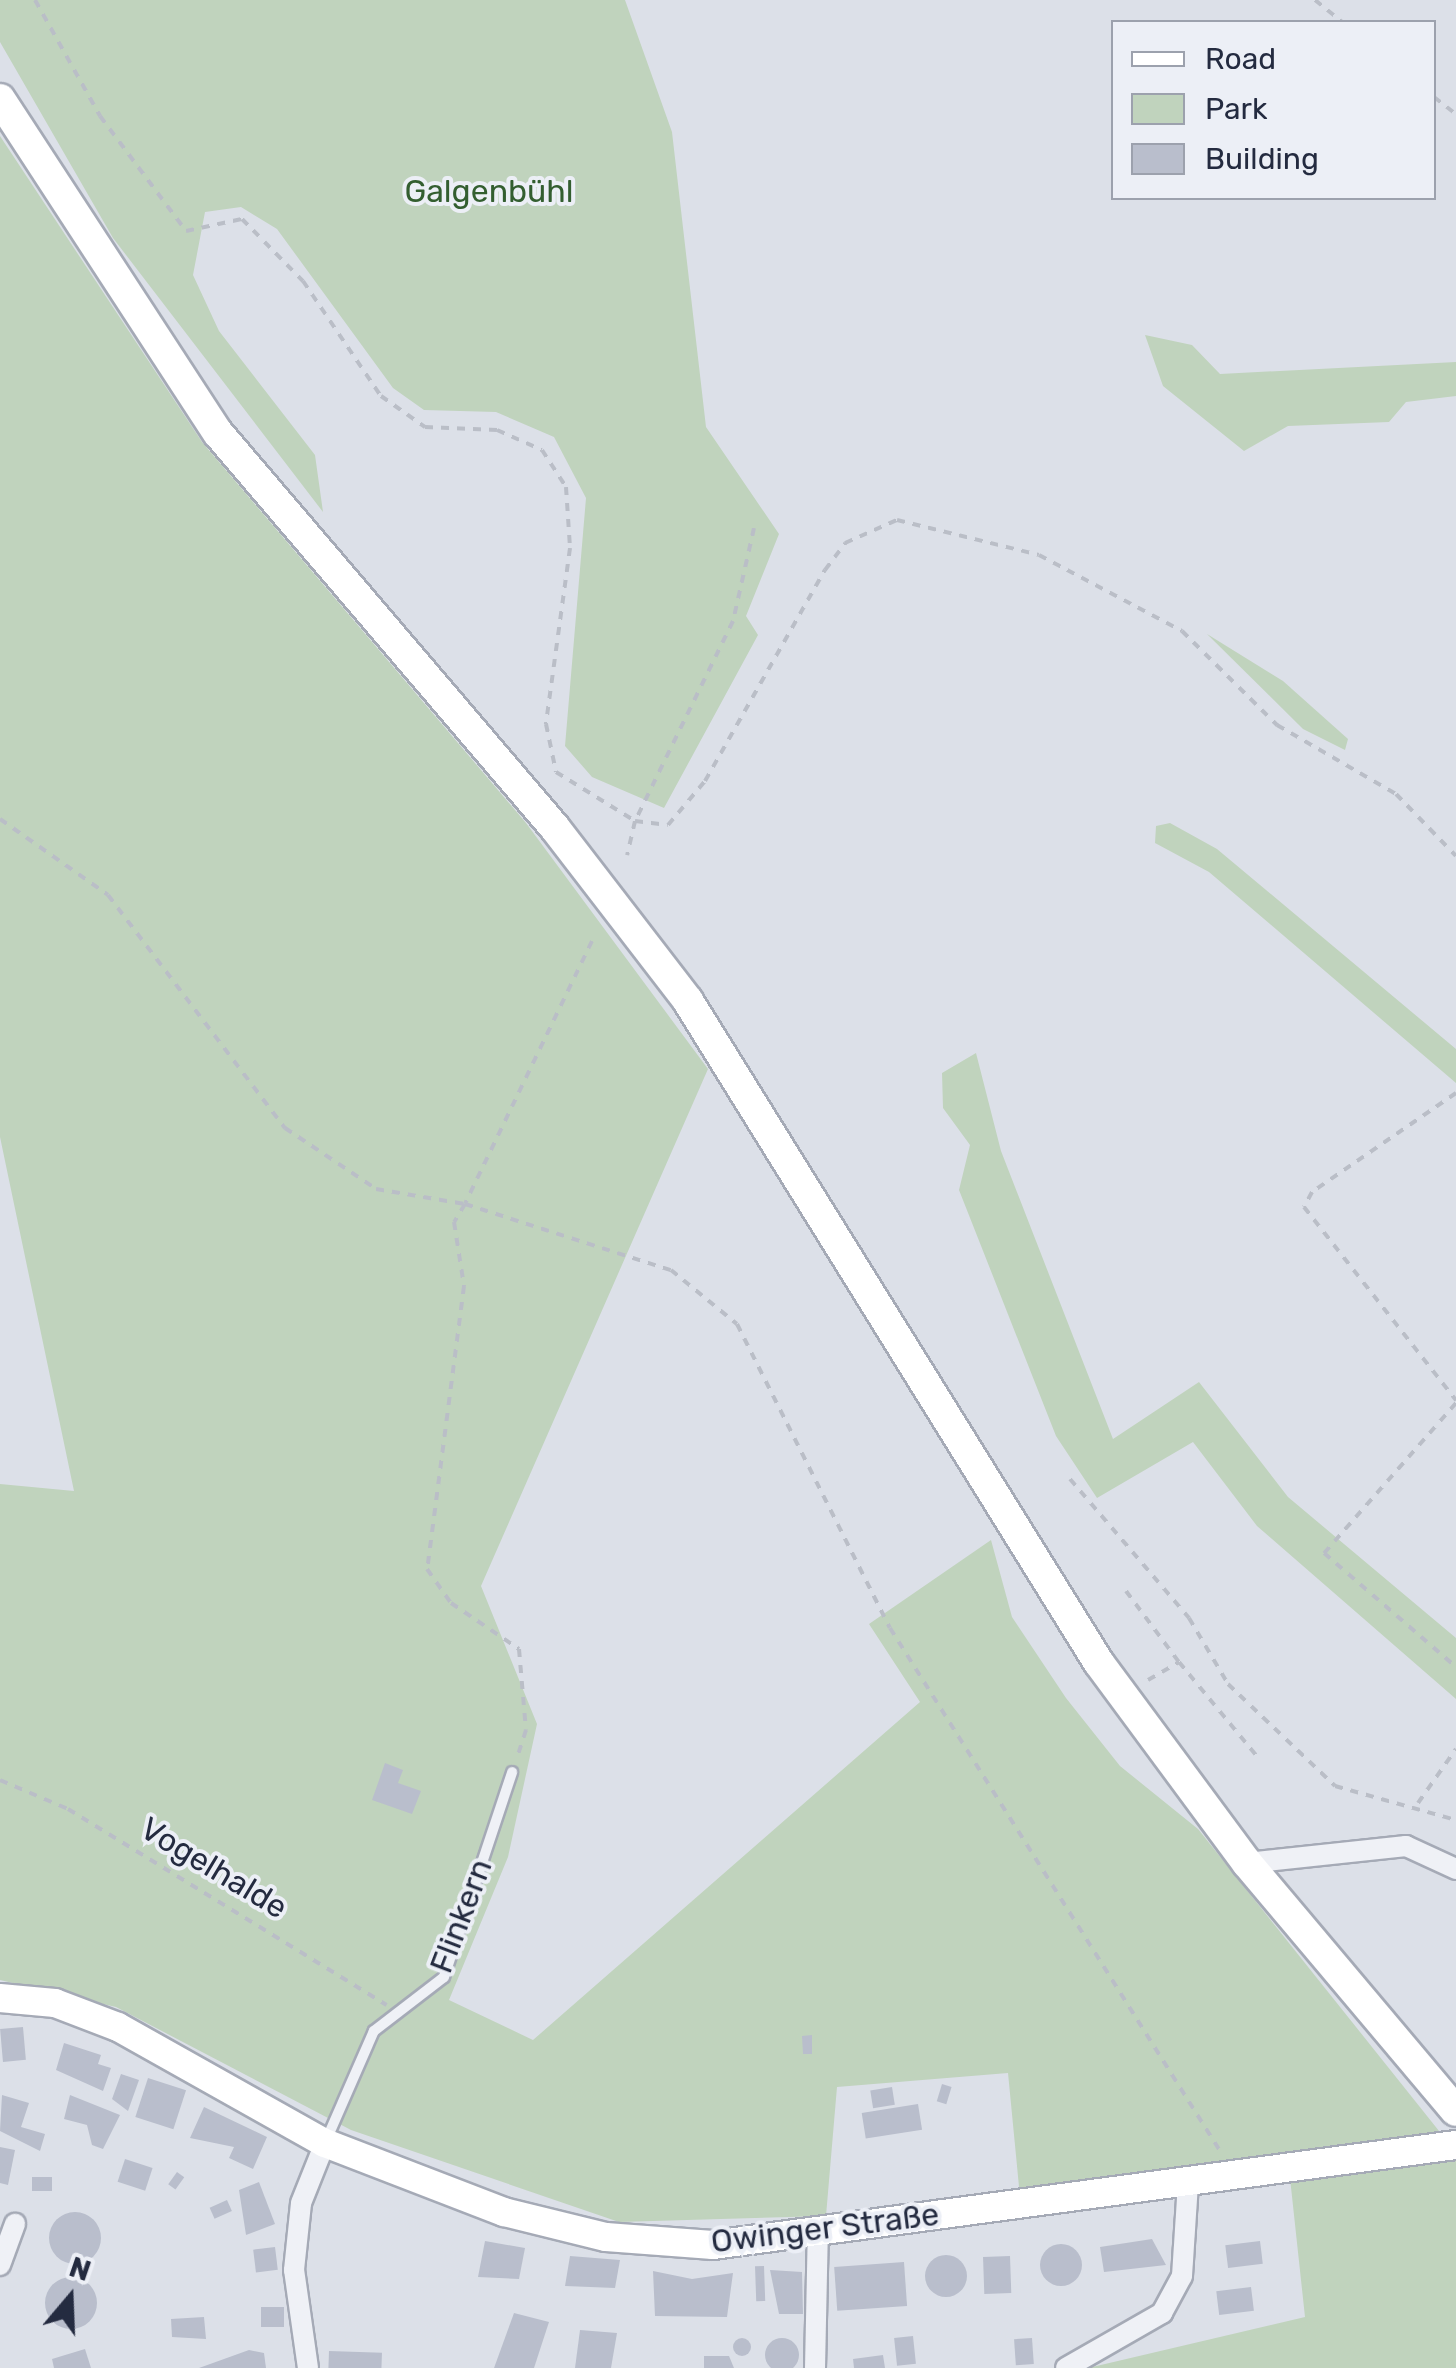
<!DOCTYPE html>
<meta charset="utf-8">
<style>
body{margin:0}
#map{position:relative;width:1456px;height:2368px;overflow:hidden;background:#dce0e8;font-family:Rubik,sans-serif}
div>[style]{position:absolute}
.green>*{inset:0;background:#c0d3bd}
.building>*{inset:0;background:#b9becc;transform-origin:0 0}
.round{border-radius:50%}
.path>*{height:4px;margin-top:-2px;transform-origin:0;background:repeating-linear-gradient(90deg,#babec7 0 8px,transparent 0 16px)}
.roads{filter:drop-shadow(2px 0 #a5aab6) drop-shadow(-2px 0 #a5aab6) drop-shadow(0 2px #a5aab6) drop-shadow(0 -2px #a5aab6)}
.lane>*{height:10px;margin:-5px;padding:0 5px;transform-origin:5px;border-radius:5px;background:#eff1f6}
.street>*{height:20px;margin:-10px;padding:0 10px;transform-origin:10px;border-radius:10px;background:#eff1f6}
.secondary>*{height:28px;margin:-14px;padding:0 14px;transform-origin:14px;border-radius:14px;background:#fff}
.primary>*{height:30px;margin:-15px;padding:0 15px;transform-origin:15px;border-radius:15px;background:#fff}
span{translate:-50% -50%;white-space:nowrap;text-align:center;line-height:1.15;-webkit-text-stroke:8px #eceff6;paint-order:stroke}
.park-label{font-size:32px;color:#335e30}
.street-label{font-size:32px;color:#242b40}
.legend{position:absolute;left:1111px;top:20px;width:325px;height:180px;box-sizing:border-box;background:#eceff6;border:2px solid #9ca1ad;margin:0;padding:12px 18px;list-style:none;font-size:30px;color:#242b40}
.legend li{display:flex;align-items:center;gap:20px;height:50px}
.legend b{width:50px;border:2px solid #9ca1ad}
.north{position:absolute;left:20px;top:2248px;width:100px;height:100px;-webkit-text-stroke:8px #eceff6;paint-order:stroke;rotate:19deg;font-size:28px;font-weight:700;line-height:40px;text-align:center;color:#242b40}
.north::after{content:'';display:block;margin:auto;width:35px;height:45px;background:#242b40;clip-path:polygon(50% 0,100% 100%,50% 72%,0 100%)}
</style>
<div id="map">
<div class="green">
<div style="clip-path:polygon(0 0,625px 0,672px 132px,706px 427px,779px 534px,746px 616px,758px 635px,664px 808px,592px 777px,565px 746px,586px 498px,554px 437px,496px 412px,424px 410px,393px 388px,277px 229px,241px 207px,205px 212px,193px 275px,219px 331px,315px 455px,323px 512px,113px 238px,0 42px)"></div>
<div style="clip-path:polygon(0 136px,202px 442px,526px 823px,708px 1069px,481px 1586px,537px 1724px,508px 1857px,449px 2000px,533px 2040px,920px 1702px,869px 1624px,991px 1540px,1012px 1617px,1066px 1698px,1120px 1766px,1198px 1829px,1447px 2141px,1020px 2197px,1008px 2073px,837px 2087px,826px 2216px,619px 2222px,351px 2130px,116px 2007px,0 1980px,0 1484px,74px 1491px,0 1137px)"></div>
<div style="clip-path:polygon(1145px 335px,1192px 345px,1220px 374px,1456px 362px,1456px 396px,1406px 402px,1389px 422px,1288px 426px,1244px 451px,1163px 386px)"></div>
<div style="clip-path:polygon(1207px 634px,1283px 681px,1348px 739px,1345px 750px,1303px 729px)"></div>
<div style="clip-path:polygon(1170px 823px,1217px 849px,1456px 1049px,1456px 1083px,1209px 872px,1155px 843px,1156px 826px)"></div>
<div style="clip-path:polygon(976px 1053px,1001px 1151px,1113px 1439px,1199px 1382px,1288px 1497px,1456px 1638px,1456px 1699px,1257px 1526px,1193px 1442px,1097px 1498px,1056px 1436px,959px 1190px,970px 1145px,943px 1108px,942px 1073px)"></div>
<div style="clip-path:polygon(1456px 2160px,1456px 2368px,1088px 2368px,1305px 2317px,1290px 2178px)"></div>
</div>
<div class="building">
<div style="clip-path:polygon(385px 1763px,403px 1770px,398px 1783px,421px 1791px,412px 1814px,372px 1800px)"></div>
<div style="left:23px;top:2027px;width:33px;height:23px;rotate:85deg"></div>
<div style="clip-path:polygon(812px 2035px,812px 2054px,803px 2054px,802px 2036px)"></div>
<div style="clip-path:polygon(64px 2043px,101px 2055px,98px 2064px,111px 2068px,103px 2091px,56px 2070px)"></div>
<div style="clip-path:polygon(121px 2074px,139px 2080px,128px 2111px,112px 2099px)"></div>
<div style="left:148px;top:2078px;width:40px;height:41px;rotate:18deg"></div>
<div style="left:942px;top:2084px;width:10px;height:18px;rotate:17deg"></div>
<div style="left:892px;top:2087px;width:18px;height:22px;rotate:81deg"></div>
<div style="clip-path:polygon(2px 2095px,29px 2103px,21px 2127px,45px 2134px,40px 2151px,0 2131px)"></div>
<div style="clip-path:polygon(70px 2095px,120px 2115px,103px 2149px,92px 2145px,87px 2125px,64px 2119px)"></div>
<div style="left:918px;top:2104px;width:26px;height:57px;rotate:81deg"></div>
<div style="clip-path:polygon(204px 2107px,267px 2137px,253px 2169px,229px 2158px,234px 2147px,190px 2138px)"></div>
<div style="clip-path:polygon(0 2147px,15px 2150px,8px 2185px,0 2183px)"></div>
<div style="left:125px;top:2159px;width:29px;height:24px;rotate:18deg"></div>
<div style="left:177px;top:2172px;width:9px;height:15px;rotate:36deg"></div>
<div style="left:32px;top:2177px;width:20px;height:14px"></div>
<div style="clip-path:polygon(259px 2182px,275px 2224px,246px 2235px,239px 2190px)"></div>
<div style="left:227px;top:2200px;width:12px;height:19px;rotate:66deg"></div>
<div class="round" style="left:49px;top:2212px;width:52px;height:52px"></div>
<div style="clip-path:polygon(1152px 2239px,1166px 2265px,1104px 2272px,1100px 2247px)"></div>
<div style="clip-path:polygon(485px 2241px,525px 2248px,519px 2279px,478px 2277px)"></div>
<div style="left:1260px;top:2241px;width:23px;height:35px;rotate:83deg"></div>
<div class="round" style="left:1040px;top:2244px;width:42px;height:42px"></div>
<div style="left:275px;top:2247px;width:23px;height:22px;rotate:83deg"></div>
<div class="round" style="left:925px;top:2255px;width:42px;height:42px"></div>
<div style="clip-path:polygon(570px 2256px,620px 2260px,615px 2288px,565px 2286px)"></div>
<div style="left:1010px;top:2256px;width:37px;height:27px;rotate:88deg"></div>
<div style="left:904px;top:2262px;width:44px;height:70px;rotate:86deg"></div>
<div style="left:764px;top:2266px;width:35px;height:9px;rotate:88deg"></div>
<div style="clip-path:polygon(770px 2270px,802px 2272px,803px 2314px,779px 2314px)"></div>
<div style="clip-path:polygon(653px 2271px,692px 2279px,733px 2273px,727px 2317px,655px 2316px)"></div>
<div class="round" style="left:45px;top:2277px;width:52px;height:52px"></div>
<div style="left:1251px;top:2287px;width:24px;height:35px;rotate:83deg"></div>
<div style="left:261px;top:2307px;width:23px;height:20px"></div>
<div style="clip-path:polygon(514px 2313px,549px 2322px,534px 2368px,494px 2368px)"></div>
<div style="clip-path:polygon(204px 2317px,206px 2339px,172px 2337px,171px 2319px)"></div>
<div style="clip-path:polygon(580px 2330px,617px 2333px,611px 2368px,575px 2368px)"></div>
<div style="left:913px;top:2336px;width:28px;height:19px;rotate:84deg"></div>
<div class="round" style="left:733px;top:2338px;width:18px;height:18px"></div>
<div style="left:1032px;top:2338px;width:26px;height:18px;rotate:86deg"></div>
<div class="round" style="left:765px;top:2338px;width:34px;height:34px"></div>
<div style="clip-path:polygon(85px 2349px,91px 2368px,54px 2368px,52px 2359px)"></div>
<div style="clip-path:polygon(249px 2350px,264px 2353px,266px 2368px,199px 2368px)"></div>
<div style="left:329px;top:2351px;width:53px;height:17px;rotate:2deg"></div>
<div style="clip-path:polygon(883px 2355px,885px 2368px,854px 2368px,853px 2359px)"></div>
<div style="clip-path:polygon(704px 2356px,729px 2356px,734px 2368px,704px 2368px)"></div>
</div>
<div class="path">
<div style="left:35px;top:0;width:133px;rotate:60.7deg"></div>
<div style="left:100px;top:116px;width:144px;rotate:53.2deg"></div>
<div style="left:186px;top:231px;width:57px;rotate:-12.1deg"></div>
<div style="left:242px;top:219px;width:87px;rotate:45.5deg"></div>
<div style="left:303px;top:281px;width:139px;rotate:55.9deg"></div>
<div style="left:381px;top:396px;width:54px;rotate:35.2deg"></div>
<div style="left:425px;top:427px;width:72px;rotate:2.4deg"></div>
<div style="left:497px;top:430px;width:49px;rotate:24deg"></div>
<div style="left:542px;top:450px;width:44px;rotate:57deg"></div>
<div style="left:566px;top:487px;width:61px;rotate:86.2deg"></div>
<div style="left:570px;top:548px;width:178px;rotate:97.8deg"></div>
<div style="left:546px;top:724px;width:49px;rotate:78.2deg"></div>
<div style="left:556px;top:772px;width:93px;rotate:31.8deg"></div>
<div style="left:635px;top:821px;width:35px;rotate:103deg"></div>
<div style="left:1315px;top:0;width:35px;rotate:39deg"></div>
<div style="left:1434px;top:97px;width:28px;rotate:38deg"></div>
<div style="left:754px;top:528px;width:95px;rotate:102.7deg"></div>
<div style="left:733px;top:621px;width:223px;rotate:116.1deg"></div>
<div style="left:635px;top:821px;width:33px;rotate:7deg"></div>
<div style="left:668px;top:825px;width:57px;rotate:-49.9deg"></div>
<div style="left:705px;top:781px;width:243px;rotate:-60.4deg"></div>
<div style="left:825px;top:570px;width:34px;rotate:-53deg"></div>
<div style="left:845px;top:543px;width:57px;rotate:-23.9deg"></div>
<div style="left:897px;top:520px;width:146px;rotate:13.8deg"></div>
<div style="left:1039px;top:555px;width:162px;rotate:28deg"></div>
<div style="left:1182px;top:631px;width:134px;rotate:44.7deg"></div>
<div style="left:1277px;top:725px;width:138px;rotate:30.1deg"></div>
<div style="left:1396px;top:794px;width:86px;rotate:45.9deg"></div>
<div style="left:0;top:819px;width:132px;rotate:35.1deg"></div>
<div style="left:108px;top:895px;width:293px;rotate:52.8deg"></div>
<div style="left:285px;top:1128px;width:110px;rotate:33.8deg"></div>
<div style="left:376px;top:1189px;width:90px;rotate:9.6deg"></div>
<div style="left:465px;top:1204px;width:21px;rotate:121deg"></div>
<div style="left:454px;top:1222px;width:65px;rotate:81.1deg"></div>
<div style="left:464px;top:1286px;width:285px;rotate:97.4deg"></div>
<div style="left:427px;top:1569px;width:42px;rotate:54.8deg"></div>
<div style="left:451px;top:1603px;width:82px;rotate:34.1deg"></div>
<div style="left:519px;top:1649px;width:81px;rotate:85.1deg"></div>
<div style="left:526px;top:1730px;width:28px;rotate:108deg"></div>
<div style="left:592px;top:941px;width:292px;rotate:115.8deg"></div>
<div style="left:465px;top:1204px;width:216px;rotate:17.8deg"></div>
<div style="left:671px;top:1270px;width:85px;rotate:39.3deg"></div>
<div style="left:737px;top:1324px;width:340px;rotate:63.3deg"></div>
<div style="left:890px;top:1628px;width:622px;rotate:57.74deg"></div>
<div style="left:1456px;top:1093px;width:175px;rotate:145.5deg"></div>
<div style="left:1312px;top:1192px;width:17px;rotate:118deg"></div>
<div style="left:1304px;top:1207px;width:246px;rotate:51.8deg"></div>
<div style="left:1456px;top:1403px;width:200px;rotate:131.3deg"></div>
<div style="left:1324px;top:1553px;width:174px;rotate:40.8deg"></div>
<div style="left:1070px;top:1479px;width:183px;rotate:49.4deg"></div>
<div style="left:1189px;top:1618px;width:77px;rotate:59.4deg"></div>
<div style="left:1228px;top:1684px;width:148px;rotate:43.6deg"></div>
<div style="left:1335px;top:1786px;width:126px;rotate:15.7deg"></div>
<div style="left:1126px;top:1591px;width:89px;rotate:53.3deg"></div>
<div style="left:1148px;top:1680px;width:36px;rotate:-30deg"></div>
<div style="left:1179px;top:1662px;width:121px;rotate:50.4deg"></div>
<div style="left:0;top:1780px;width:74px;rotate:23.1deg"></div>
<div style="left:68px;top:1809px;width:374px;rotate:31.6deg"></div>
<div style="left:1418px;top:1803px;width:66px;rotate:-54.9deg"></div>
</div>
<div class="roads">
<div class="lane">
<div style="left:325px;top:2143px;width:122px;rotate:-66.4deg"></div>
<div style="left:374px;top:2031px;width:88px;rotate:-37.6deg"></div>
<div style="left:444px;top:1977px;width:216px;rotate:-71.6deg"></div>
</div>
<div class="street">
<div style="left:1247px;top:1863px;width:160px;rotate:-6.1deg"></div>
<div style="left:1406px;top:1846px;width:55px;rotate:24.7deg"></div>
<div style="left:0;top:2265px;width:44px;rotate:-69.9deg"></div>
<div style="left:308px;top:2368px;width:99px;rotate:-98.1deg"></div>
<div style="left:294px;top:2270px;width:67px;rotate:-84deg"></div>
<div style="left:301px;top:2203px;width:65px;rotate:-68.2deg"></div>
<div style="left:815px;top:2368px;width:138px;rotate:-88.8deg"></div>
<div style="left:1066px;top:2368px;width:111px;rotate:-29.8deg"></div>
<div style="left:1162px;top:2313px;width:42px;rotate:-61.6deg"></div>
<div style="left:1182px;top:2276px;width:93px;rotate:-86.3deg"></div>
</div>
<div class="secondary">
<div style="left:0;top:1998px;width:55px;rotate:5.2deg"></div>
<div style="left:55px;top:2003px;width:67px;rotate:20.9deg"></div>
<div style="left:118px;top:2027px;width:237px;rotate:29.3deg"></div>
<div style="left:325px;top:2143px;width:192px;rotate:21.1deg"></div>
<div style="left:504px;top:2212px;width:105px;rotate:13.8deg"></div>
<div style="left:606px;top:2237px;width:107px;rotate:4.3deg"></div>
<div style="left:713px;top:2245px;width:750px;rotate:-7.67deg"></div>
</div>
<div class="primary">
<div style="left:0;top:99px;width:399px;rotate:56.9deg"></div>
<div style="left:218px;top:433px;width:519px;rotate:49.53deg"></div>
<div style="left:555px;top:828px;width:218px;rotate:52.4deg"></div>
<div style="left:688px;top:1001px;width:779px;rotate:58.17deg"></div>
<div style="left:1099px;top:1663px;width:249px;rotate:53.5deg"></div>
<div style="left:1247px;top:1863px;width:324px;rotate:49.9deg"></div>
</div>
</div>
<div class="park-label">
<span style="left:489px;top:191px">Galgenbühl</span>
</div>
<div class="street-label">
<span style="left:214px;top:1868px;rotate:31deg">Vogelhalde</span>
<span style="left:461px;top:1916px;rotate:-69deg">Flinkern</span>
<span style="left:825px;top:2228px;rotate:-7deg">Owinger Straße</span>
</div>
<ul class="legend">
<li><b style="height:12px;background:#fff"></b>Road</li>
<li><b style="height:28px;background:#c0d3bd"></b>Park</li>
<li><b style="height:28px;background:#b9becc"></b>Building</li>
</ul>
<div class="north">N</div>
</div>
